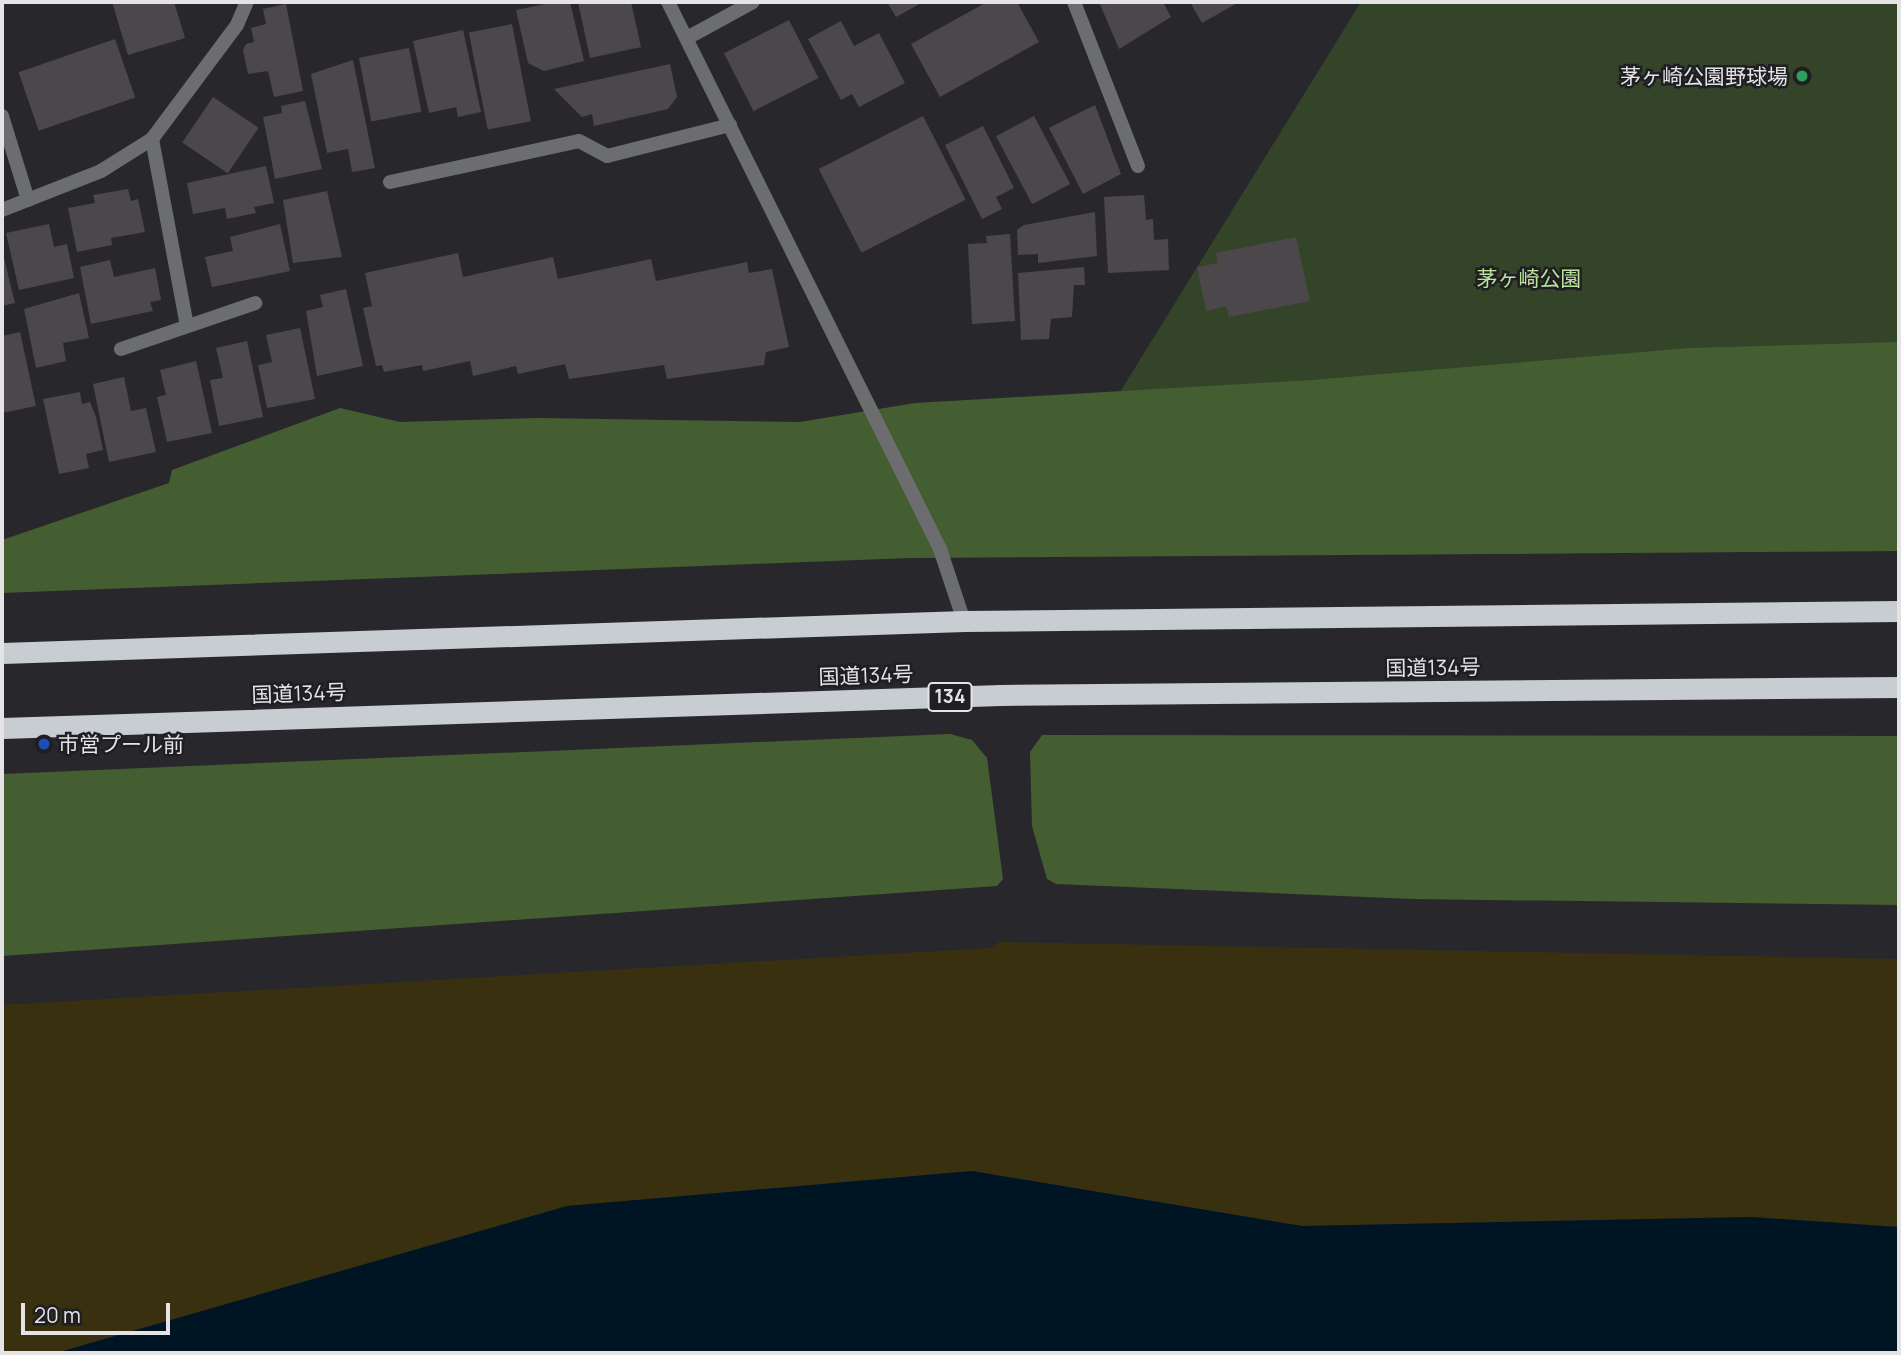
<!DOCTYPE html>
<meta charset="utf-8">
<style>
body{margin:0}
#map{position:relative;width:1901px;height:1355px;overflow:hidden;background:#28282c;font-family:Manrope,"Noto Sans JP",sans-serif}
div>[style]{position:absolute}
.green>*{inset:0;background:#344429}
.forest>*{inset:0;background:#455e31}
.sand>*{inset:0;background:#38300f}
.water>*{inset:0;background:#001524}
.building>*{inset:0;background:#4c474a;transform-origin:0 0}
.lane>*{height:14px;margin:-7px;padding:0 7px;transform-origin:7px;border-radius:7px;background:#6b6d6f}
.street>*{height:14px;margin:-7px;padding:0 7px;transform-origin:7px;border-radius:7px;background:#6b6d6f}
.highway>*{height:21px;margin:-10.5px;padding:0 10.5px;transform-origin:10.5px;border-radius:10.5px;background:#c8cdd1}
.dots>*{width:19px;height:19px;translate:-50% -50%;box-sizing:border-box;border:4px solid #1f1e22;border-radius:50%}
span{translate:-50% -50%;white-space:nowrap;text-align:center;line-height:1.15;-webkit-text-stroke:5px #1f1e22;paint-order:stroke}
.shield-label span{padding:2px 5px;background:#1f1e22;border:2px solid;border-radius:5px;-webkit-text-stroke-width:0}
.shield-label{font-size:19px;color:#e4e4e7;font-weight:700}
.poi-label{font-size:21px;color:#e4e4e7}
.right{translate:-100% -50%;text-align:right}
.left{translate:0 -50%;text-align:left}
.park-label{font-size:21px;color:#b9e39b}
.street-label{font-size:21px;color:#e4e4e7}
.frame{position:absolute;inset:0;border:4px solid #e4e4e7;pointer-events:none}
.scale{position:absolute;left:21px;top:1303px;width:149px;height:32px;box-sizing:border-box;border:4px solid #e4e4e7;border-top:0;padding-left:9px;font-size:21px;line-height:24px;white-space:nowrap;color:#e4e4e7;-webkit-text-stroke:5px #1f1e22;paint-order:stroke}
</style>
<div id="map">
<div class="green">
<div style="clip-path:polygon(1361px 2px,1899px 2px,1899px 551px,1018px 557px)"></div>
</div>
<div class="forest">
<div style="clip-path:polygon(1899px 342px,1899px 551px,909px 558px,2px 593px,2px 540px,169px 483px,172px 470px,340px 408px,400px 422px,538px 418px,800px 422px,915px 403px,1312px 380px,1690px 348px)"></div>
<div style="clip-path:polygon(950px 734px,972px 740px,987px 758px,1003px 879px,997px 886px,2px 956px,2px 774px)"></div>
<div style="clip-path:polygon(1042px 735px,1899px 736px,1899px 905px,1414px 899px,1056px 884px,1047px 879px,1032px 826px,1030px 752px)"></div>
</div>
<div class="sand">
<div style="clip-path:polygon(999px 942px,1899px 959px,1899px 1227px,1751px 1217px,1302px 1226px,972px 1171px,567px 1206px,56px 1353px,2px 1353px,2px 1005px,991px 948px)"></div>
</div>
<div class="water">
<div style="clip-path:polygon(972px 1171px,1302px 1226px,1751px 1217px,1899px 1227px,1899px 1353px,56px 1353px,567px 1206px)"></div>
</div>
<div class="building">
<div style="clip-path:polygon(112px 2px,174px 2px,185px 38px,128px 55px)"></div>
<div style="clip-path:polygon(555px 2px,570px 2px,584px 61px,544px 71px,528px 63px,516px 10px)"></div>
<div style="clip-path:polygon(578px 2px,631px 2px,641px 47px,590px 58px)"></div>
<div style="clip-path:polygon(887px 2px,923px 2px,896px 17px)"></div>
<div style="clip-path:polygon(987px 2px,1017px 2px,1039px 42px,940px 97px,911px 44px)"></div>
<div style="clip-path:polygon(1099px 2px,1163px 2px,1171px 17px,1119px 49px)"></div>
<div style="clip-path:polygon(1190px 2px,1239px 2px,1202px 23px)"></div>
<div style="clip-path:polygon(286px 4px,303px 91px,274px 97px,268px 71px,248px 74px,243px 50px,246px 44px,254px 42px,251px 28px,266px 24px,263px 9px)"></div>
<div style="left:789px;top:20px;width:65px;height:73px;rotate:63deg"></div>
<div style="clip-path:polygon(841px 21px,854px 46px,879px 33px,905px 83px,859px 107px,852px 94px,841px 100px,808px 39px)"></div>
<div style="left:512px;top:24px;width:99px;height:44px;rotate:79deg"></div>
<div style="clip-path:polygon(463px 30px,481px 112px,458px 117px,456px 107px,429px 113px,413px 41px)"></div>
<div style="left:115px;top:39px;width:62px;height:102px;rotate:71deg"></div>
<div style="left:409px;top:48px;width:65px;height:51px;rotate:79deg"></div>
<div style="clip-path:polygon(353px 60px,375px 168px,352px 172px,348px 149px,327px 153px,311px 74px)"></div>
<div style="clip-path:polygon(670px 64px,677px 97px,668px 109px,594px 126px,592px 114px,582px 117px,554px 89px)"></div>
<div style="left:213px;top:97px;width:55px;height:55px;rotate:34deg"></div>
<div style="clip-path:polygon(305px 101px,322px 169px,275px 179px,263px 117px,282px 113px,281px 106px)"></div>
<div style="clip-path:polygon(1095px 105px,1121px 174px,1083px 194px,1049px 128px)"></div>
<div style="left:923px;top:116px;width:94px;height:117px;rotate:63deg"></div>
<div style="left:1034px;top:116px;width:77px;height:43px;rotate:62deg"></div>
<div style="clip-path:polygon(983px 126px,1014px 188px,996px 197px,1002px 209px,982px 219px,945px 145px)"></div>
<div style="clip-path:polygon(266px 166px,274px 203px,254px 207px,256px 213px,227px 219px,225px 208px,193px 214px,187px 183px)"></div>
<div style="clip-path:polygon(128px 189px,131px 201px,138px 199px,145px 232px,111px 238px,112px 245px,77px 252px,68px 208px,95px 203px,93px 195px)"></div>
<div style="clip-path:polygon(327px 191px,342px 257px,293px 263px,283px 200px)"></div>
<div style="clip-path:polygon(1144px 195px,1146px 220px,1153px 219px,1154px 240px,1168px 239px,1169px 270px,1108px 273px,1104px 197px)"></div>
<div style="clip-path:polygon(1095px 212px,1097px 256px,1038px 263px,1038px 254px,1018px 255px,1017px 230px,1024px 225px)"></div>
<div style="clip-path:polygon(49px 224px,54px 247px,67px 244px,74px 278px,19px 290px,6px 233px)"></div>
<div style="clip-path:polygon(280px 224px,290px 271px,212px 287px,205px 257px,233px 251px,230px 237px)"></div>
<div style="clip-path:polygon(1010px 234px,1015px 321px,972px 324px,968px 244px,987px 243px,986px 236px)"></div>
<div style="clip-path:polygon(1296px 237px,1310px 301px,1229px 317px,1226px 306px,1206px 311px,1197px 267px,1218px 263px,1216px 253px)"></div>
<div style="clip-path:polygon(2px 250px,15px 303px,2px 306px)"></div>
<div style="clip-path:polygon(458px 253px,463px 277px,553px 257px,558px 279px,651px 259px,656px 281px,747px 262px,749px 273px,772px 269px,789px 347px,766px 352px,764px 365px,667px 379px,664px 365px,569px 379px,565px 364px,518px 374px,516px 366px,473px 376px,470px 361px,423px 371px,422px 365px,384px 372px,382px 365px,376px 366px,363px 308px,372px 306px,365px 273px)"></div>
<div style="clip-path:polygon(110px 260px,114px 277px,155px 268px,161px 300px,150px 302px,153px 311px,91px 324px,80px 267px)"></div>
<div style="clip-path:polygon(1084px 267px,1085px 285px,1074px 285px,1072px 317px,1051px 319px,1049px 339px,1021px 340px,1018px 273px)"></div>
<div style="clip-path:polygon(346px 289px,363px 366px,317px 376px,306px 311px,323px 307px,320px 295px)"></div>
<div style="clip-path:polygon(79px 293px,89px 338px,63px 343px,66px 361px,36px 368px,24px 309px)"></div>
<div style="clip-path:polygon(300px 328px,315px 399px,267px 408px,258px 365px,272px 362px,266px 335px)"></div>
<div style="clip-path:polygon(20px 332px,36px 406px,2px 413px,2px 336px)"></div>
<div style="clip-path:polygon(247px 341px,263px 417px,219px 426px,210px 380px,223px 378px,216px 348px)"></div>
<div style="clip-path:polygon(196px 361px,212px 433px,167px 442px,157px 397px,166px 395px,160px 370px)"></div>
<div style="clip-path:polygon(124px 377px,131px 411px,146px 408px,156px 452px,109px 462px,93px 384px)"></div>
<div style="clip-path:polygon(80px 392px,82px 404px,90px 402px,96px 417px,103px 450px,86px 454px,89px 468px,59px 474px,43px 399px)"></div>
</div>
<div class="lane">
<div style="left:1074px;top:2px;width:176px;rotate:68.7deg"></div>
</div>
<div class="street">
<div style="left:668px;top:2px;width:611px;rotate:63.56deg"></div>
<div style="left:940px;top:549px;width:76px;rotate:71.6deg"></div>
<div style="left:687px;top:38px;width:75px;rotate:-28.6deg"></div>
<div style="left:2px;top:116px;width:88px;rotate:72.8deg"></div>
<div style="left:152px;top:139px;width:190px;rotate:79.4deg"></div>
<div style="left:390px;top:182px;width:193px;rotate:-12.2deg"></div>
<div style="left:579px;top:141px;width:32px;rotate:28deg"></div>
<div style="left:607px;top:156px;width:127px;rotate:-14.1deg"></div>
<div style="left:2px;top:210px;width:106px;rotate:-21.5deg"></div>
<div style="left:101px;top:171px;width:60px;rotate:-32.1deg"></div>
<div style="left:152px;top:139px;width:142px;rotate:-53.3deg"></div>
<div style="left:237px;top:25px;width:25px;rotate:-67deg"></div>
<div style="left:121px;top:349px;width:142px;rotate:-18.9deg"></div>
</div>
<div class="highway">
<div style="left:2px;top:653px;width:963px;rotate:-1.91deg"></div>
<div style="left:964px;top:621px;width:935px;rotate:-0.61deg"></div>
<div style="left:2px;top:728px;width:999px;rotate:-1.89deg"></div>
<div style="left:1000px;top:695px;width:899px;rotate:-0.51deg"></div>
</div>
<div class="dots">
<div style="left:1802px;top:76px;background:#2e9e5b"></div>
<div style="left:44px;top:744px;background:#1a4fb4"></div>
</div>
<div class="shield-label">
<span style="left:950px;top:697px">134</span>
</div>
<div class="poi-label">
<span class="right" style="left:1788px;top:76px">茅ヶ崎公園野球場</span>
<span class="left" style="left:58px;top:744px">市営プール前</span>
</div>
<div class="park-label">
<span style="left:1529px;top:278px">茅ヶ崎公園</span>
</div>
<div class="street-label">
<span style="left:1433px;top:667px;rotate:-1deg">国道134号</span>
<span style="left:866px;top:675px;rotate:-2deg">国道134号</span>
<span style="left:299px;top:693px;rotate:-2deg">国道134号</span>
</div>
<div class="frame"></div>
<div class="scale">20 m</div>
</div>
